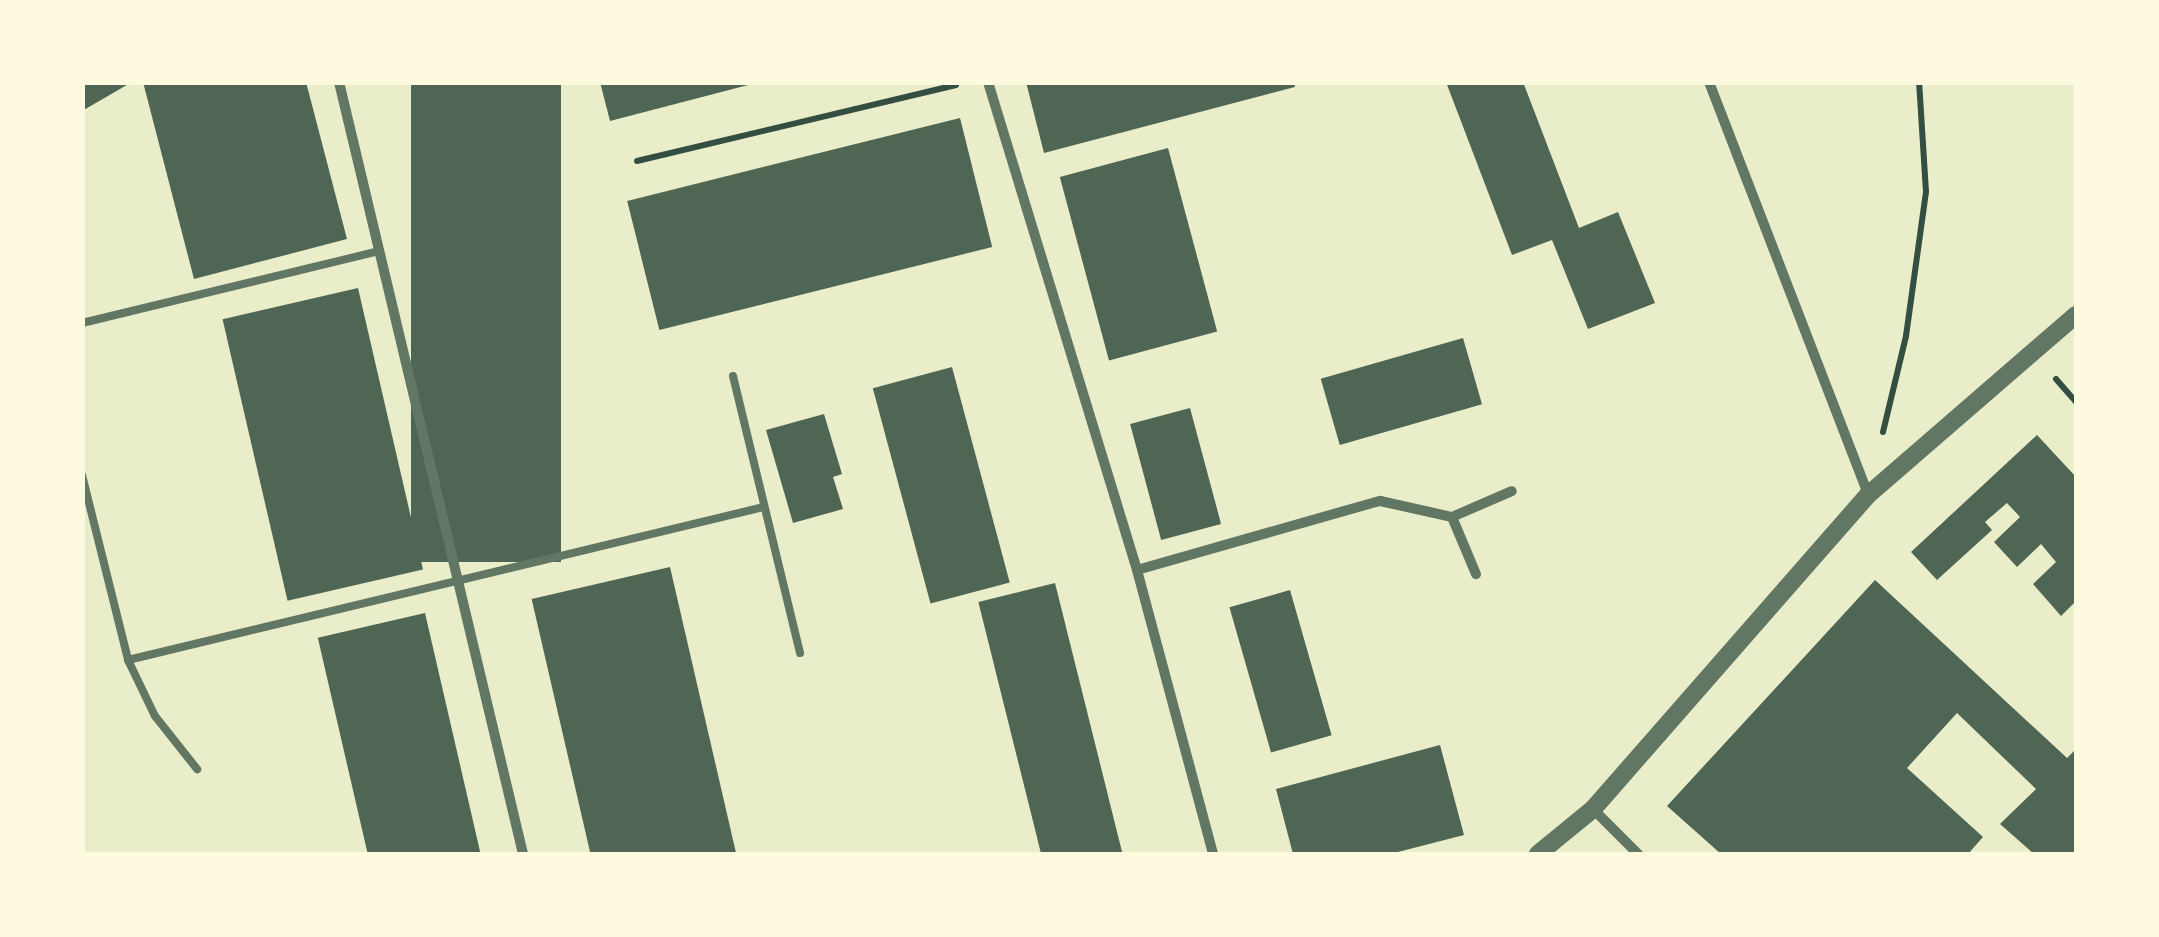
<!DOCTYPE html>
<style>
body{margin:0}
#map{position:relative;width:2159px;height:937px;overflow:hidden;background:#e9edc9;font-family:Poppins,sans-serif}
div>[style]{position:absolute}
.building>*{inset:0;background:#4f6655;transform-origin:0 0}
.path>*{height:6px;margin:-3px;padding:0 3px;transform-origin:3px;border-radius:3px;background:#344e41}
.service>*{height:8px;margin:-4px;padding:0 4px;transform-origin:4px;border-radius:4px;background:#617663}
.minor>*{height:10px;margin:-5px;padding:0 5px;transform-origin:5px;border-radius:5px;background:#617663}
.tertiary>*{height:18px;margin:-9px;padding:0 9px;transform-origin:9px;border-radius:9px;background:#617663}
span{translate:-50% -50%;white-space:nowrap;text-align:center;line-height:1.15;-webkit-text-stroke:9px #fefae0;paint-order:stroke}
.frame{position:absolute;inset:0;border:85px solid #fefae0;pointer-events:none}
</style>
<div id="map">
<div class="building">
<div style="clip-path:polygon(82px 82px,132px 82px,82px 111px)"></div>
<div style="clip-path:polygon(143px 82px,306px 82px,347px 239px,194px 279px)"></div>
<div style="left:411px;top:82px;width:150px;height:480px"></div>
<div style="clip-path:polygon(600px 82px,752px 82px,752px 84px,610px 121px)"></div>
<div style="clip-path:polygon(1026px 82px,1294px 82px,1295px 87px,1044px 153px)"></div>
<div style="clip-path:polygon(1446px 82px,1523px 82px,1579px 228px,1618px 212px,1655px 303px,1588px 329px,1552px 240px,1512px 255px)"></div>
<div style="left:960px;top:118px;width:133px;height:343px;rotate:76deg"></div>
<div style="left:1168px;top:148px;width:190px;height:112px;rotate:75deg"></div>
<div style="left:358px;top:288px;width:289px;height:139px;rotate:77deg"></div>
<div style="left:1463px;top:338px;width:69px;height:148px;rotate:74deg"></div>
<div style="left:952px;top:367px;width:223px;height:82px;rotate:75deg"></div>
<div style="left:1190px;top:408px;width:120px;height:62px;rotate:75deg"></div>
<div style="clip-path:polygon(824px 414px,842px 474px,833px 477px,843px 509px,793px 523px,766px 430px)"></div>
<div style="clip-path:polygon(2037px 435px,2076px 477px,2076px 601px,2061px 616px,2033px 584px,2056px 562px,2041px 544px,2017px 567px,1994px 542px,2020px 517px,2007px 503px,1985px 522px,1992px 530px,1937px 580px,1911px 552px)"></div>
<div style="left:670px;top:567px;width:294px;height:142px;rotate:77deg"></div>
<div style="clip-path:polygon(1875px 580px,2067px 758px,2076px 749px,2076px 854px,2034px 854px,2000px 824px,2036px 789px,1957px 713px,1907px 768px,1983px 837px,1968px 854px,1721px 854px,1667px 806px)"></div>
<div style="left:1055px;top:583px;width:280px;height:79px;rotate:76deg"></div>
<div style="left:1290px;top:590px;width:151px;height:63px;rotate:74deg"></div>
<div style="left:425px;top:613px;width:247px;height:110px;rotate:77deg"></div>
<div style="clip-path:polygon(1440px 745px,1464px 835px,1390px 854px,1293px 854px,1276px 789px)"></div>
</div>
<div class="path">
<div style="left:637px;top:161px;width:328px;rotate:-13.4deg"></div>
<div style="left:2056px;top:379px;width:30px;rotate:49deg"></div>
<div style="left:1883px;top:432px;width:99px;rotate:-76.5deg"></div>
<div style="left:1906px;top:336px;width:145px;rotate:-82.1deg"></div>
<div style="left:1926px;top:192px;width:110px;rotate:-93.6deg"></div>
</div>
<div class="service">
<div style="left:82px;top:323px;width:302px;rotate:-13.6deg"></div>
<div style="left:733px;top:376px;width:285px;rotate:76.4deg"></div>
<div style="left:82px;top:475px;width:191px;rotate:76deg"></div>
<div style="left:128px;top:660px;width:62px;rotate:64.3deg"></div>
<div style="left:155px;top:716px;width:68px;rotate:51.6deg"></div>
<div style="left:128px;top:660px;width:654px;rotate:-13.53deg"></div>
</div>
<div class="minor">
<div style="left:339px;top:82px;width:794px;rotate:76.59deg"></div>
<div style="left:988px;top:82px;width:510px;rotate:73.02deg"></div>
<div style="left:1137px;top:570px;width:294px;rotate:75deg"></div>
<div style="left:1709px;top:82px;width:443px;rotate:68.9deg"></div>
<div style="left:1452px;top:517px;width:65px;rotate:-23.4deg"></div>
<div style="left:1137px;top:570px;width:253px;rotate:-15.9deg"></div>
<div style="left:1380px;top:501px;width:74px;rotate:12.5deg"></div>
<div style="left:1452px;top:517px;width:62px;rotate:67.2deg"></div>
<div style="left:1593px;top:809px;width:64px;rotate:45deg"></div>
</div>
<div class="tertiary">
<div style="left:1538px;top:854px;width:71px;rotate:-39.3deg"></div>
<div style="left:1593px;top:809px;width:417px;rotate:-48.8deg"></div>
<div style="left:1868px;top:495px;width:275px;rotate:-40.9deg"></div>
</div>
<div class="frame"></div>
</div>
